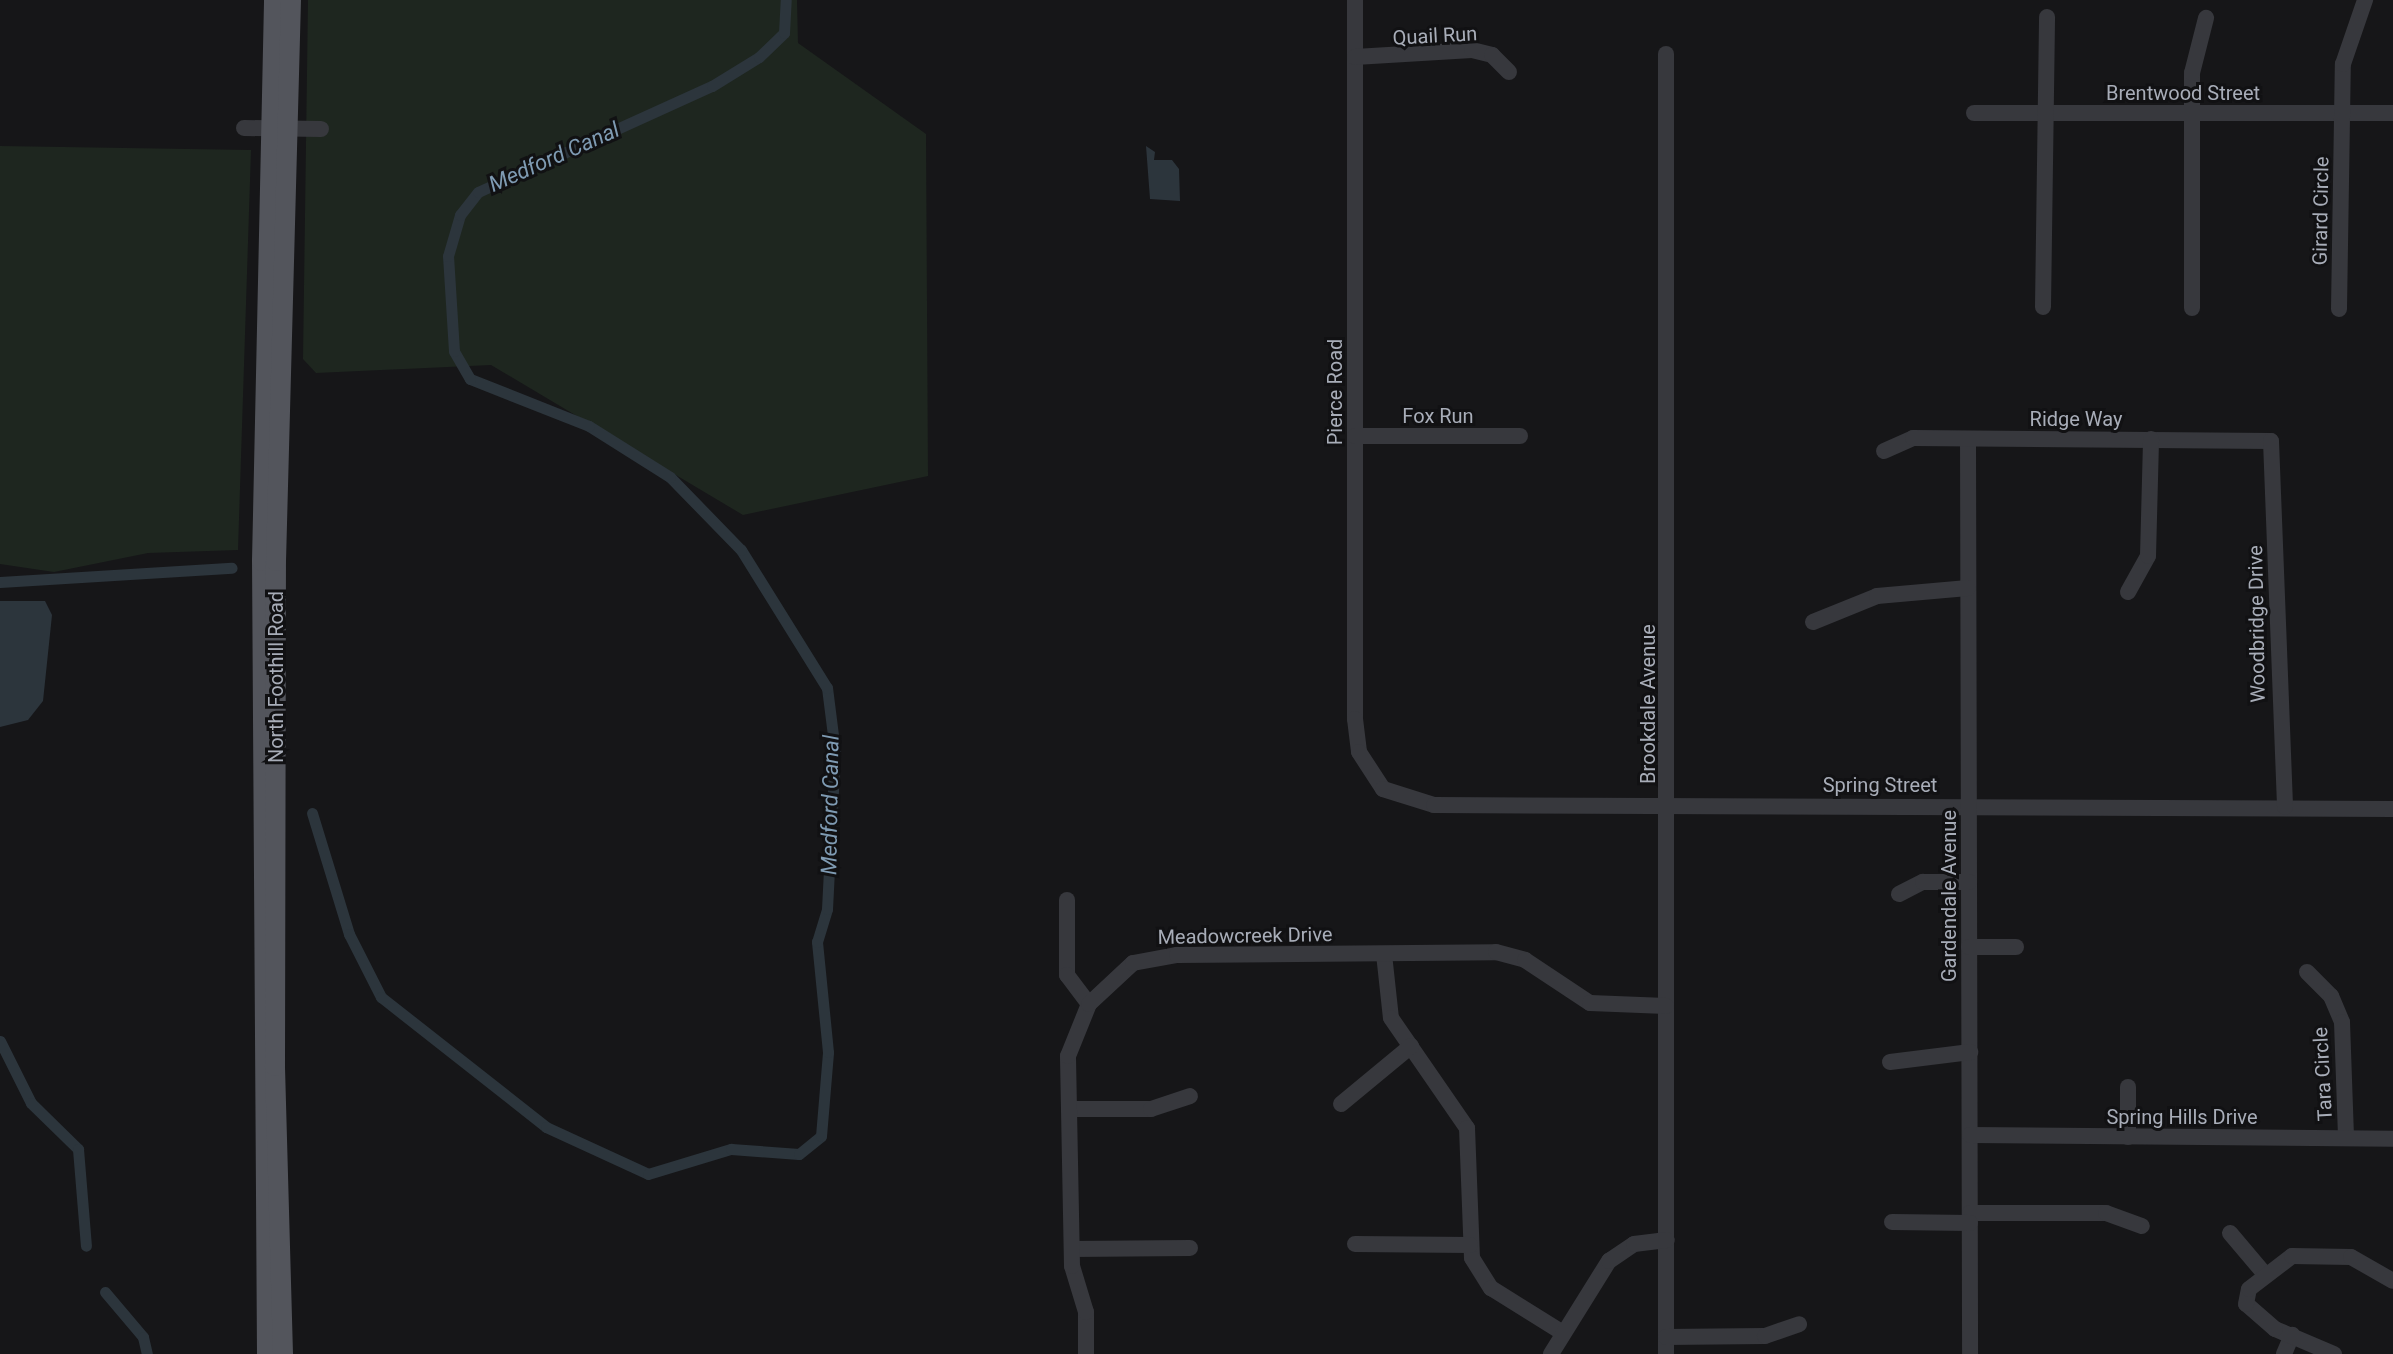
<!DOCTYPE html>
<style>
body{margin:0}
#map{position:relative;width:2393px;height:1354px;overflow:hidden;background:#161618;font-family:Roboto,sans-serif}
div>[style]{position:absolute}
.green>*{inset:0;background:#1e261f}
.water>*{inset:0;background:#2c353c}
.canal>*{height:11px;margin:-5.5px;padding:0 5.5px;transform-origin:5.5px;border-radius:5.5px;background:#2c353c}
.minor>*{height:16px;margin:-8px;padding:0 8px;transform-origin:8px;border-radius:8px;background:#37383d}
.major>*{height:20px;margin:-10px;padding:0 10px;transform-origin:10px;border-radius:10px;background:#53555c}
span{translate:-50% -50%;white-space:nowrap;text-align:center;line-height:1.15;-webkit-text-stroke:6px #111113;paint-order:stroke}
.street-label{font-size:20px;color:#a8adb8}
.water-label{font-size:22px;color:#7f9bb3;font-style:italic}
</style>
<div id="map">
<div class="green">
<div style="clip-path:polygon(308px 0,797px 0,798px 43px,926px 134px,928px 476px,743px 515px,491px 365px,316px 373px,303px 359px)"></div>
<div style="clip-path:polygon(0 146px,251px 150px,238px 550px,148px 553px,54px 572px,0 564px)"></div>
</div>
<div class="water">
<div style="clip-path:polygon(1146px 146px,1155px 152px,1154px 160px,1172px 160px,1179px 169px,1180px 201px,1150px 199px)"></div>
<div style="clip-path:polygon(0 601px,45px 601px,52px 615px,43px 701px,28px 720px,0 727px)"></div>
</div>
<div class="canal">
<div style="left:0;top:582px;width:232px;rotate:-3.5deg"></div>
<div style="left:312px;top:813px;width:127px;rotate:73deg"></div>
<div style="left:349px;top:934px;width:71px;rotate:63.1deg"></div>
<div style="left:381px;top:997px;width:210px;rotate:38.2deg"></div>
<div style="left:546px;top:1127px;width:112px;rotate:24.7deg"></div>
<div style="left:648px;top:1174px;width:87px;rotate:-16.8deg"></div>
<div style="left:731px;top:1149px;width:68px;rotate:4.2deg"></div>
<div style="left:799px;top:1154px;width:28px;rotate:-39deg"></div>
<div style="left:821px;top:1136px;width:84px;rotate:-85.2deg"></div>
<div style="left:828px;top:1052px;width:111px;rotate:-95.7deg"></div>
<div style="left:817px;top:942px;width:34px;rotate:-73deg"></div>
<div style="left:827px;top:909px;width:158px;rotate:-87.1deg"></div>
<div style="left:835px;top:751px;width:64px;rotate:-97.2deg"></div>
<div style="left:827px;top:688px;width:163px;rotate:-121.9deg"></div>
<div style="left:741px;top:550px;width:102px;rotate:-134.2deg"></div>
<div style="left:670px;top:477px;width:96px;rotate:-147.8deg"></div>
<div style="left:589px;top:426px;width:128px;rotate:-158.4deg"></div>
<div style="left:470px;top:379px;width:32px;rotate:-120deg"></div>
<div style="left:454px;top:351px;width:95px;rotate:-93.6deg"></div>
<div style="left:448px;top:256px;width:43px;rotate:-73.7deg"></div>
<div style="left:460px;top:215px;width:29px;rotate:-52deg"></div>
<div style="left:478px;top:192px;width:257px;rotate:-24.4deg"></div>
<div style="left:712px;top:86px;width:55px;rotate:-31.7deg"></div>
<div style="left:759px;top:57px;width:35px;rotate:-44deg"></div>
<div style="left:784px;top:33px;width:33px;rotate:-87deg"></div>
<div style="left:0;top:1041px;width:69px;rotate:63.4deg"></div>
<div style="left:31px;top:1103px;width:66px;rotate:44.4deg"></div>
<div style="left:78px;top:1149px;width:97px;rotate:85.3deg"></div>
<div style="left:105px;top:1292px;width:59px;rotate:49.8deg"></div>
<div style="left:143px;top:1337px;width:17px;rotate:77deg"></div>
</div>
<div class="minor">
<div style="left:1355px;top:0;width:719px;rotate:90deg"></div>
<div style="left:1355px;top:719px;width:33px;rotate:83deg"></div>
<div style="left:1359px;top:752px;width:44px;rotate:57deg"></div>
<div style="left:1383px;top:789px;width:53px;rotate:17.4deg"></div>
<div style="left:1434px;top:805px;width:959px;rotate:0.24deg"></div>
<div style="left:1666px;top:54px;width:1300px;rotate:90deg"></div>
<div style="left:1355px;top:57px;width:117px;rotate:-3.4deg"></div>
<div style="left:1472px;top:50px;width:21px;rotate:14deg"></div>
<div style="left:1492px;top:55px;width:24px;rotate:45deg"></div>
<div style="left:1974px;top:113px;width:419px"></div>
<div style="left:244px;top:128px;width:77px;rotate:0.7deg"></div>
<div style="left:2043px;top:307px;width:290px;rotate:-89.2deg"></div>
<div style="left:2192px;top:308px;width:235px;rotate:-90deg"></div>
<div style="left:2192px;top:73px;width:57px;rotate:-75.7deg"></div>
<div style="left:2339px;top:309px;width:245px;rotate:-89.1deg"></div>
<div style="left:2343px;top:64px;width:68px;rotate:-71deg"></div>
<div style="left:1355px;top:436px;width:165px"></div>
<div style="left:1968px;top:439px;width:915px;rotate:89.87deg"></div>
<div style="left:1884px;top:451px;width:32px;rotate:-24deg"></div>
<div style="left:1913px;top:438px;width:358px;rotate:0.5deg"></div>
<div style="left:2271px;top:441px;width:366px;rotate:87.8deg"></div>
<div style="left:2128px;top:592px;width:41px;rotate:-60.9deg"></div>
<div style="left:2148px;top:556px;width:117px;rotate:-88.5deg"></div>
<div style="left:1813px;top:622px;width:69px;rotate:-22.1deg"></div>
<div style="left:1877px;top:596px;width:91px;rotate:-5deg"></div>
<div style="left:1899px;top:894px;width:27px;rotate:-27deg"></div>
<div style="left:1923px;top:882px;width:46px"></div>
<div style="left:1067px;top:900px;width:75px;rotate:90deg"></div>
<div style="left:1067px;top:975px;width:36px;rotate:53deg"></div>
<div style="left:1969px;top:947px;width:47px"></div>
<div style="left:1384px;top:954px;width:64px;rotate:83.8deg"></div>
<div style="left:1391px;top:1018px;width:134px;rotate:55.4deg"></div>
<div style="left:1467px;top:1128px;width:130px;rotate:87.8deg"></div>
<div style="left:1472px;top:1258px;width:36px;rotate:58deg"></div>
<div style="left:1491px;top:1288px;width:85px;rotate:32deg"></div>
<div style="left:2307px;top:972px;width:34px;rotate:45deg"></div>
<div style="left:2331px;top:996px;width:28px;rotate:67deg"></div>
<div style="left:2342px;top:1022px;width:116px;rotate:88deg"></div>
<div style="left:1890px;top:1062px;width:81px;rotate:-7.1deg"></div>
<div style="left:2128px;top:1087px;width:50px;rotate:90deg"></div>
<div style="left:1341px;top:1104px;width:91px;rotate:-39.6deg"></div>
<div style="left:1069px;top:1109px;width:82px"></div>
<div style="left:1151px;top:1109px;width:41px;rotate:-18.4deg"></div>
<div style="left:1970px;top:1135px;width:423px;rotate:0.5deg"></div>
<div style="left:1970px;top:1213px;width:136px"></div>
<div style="left:2106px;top:1213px;width:38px;rotate:20deg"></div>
<div style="left:1892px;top:1222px;width:78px;rotate:0.7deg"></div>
<div style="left:2230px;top:1233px;width:51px;rotate:49.8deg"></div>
<div style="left:1355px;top:1244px;width:115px;rotate:0.5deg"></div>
<div style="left:1072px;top:1249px;width:118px;rotate:-0.5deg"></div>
<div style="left:1666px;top:1337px;width:99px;rotate:-0.6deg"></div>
<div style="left:1765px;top:1336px;width:36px;rotate:-19deg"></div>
<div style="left:1086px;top:1354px;width:42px;rotate:-90deg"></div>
<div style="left:1086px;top:1312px;width:48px;rotate:-106.9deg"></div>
<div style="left:1072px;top:1266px;width:210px;rotate:-91.1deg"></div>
<div style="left:1068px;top:1056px;width:56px;rotate:-68deg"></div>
<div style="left:1089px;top:1004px;width:60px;rotate:-43deg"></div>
<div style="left:1133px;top:963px;width:45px;rotate:-10.3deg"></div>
<div style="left:1177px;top:955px;width:319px;rotate:-0.5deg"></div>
<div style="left:1496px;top:952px;width:30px;rotate:15deg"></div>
<div style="left:1525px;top:960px;width:78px;rotate:33.5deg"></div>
<div style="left:1590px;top:1003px;width:76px;rotate:2.3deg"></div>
<div style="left:1551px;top:1354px;width:110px;rotate:-58.1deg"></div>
<div style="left:1609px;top:1261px;width:30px;rotate:-34deg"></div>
<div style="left:1634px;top:1244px;width:33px;rotate:-7deg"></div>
<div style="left:2284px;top:1354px;width:21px;rotate:-67deg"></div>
<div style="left:2334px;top:1354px;width:64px;rotate:-157deg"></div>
<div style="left:2275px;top:1329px;width:38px;rotate:-139deg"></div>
<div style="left:2246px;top:1304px;width:15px;rotate:-79deg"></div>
<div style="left:2249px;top:1289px;width:54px;rotate:-37.5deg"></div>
<div style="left:2292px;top:1256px;width:59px;rotate:1deg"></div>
<div style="left:2351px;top:1257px;width:48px;rotate:29.7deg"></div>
</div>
<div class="major">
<div style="left:267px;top:1354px;width:793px;rotate:-90.36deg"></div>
<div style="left:262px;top:561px;width:561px;rotate:-88.77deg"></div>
<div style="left:283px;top:1354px;width:288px;rotate:-91.6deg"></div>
<div style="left:275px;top:1066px;width:505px;rotate:-89.89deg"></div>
<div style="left:276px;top:561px;width:561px;rotate:-88.47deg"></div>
</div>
<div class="street-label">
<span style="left:1435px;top:36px;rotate:-3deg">Quail Run</span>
<span style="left:2183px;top:93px">Brentwood Street</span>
<span style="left:2321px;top:211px;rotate:-89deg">Girard Circle</span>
<span style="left:1335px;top:392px;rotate:-90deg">Pierce Road</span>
<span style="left:1438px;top:416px">Fox Run</span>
<span style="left:2076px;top:419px">Ridge Way</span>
<span style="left:2257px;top:624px;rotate:-91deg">Woodbridge Drive</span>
<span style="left:276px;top:677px;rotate:-90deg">North Foothill Road</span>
<span style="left:1648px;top:704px;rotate:-90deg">Brookdale Avenue</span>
<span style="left:1880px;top:785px">Spring Street</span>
<span style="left:1949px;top:896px;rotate:-90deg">Gardendale Avenue</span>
<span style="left:1245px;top:936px;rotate:-1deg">Meadowcreek Drive</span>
<span style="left:2323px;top:1074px;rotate:-93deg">Tara Circle</span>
<span style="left:2182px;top:1117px">Spring Hills Drive</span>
</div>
<div class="water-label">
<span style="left:554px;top:157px;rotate:-24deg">Medford Canal</span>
<span style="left:830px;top:805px;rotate:-89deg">Medford Canal</span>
</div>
</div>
